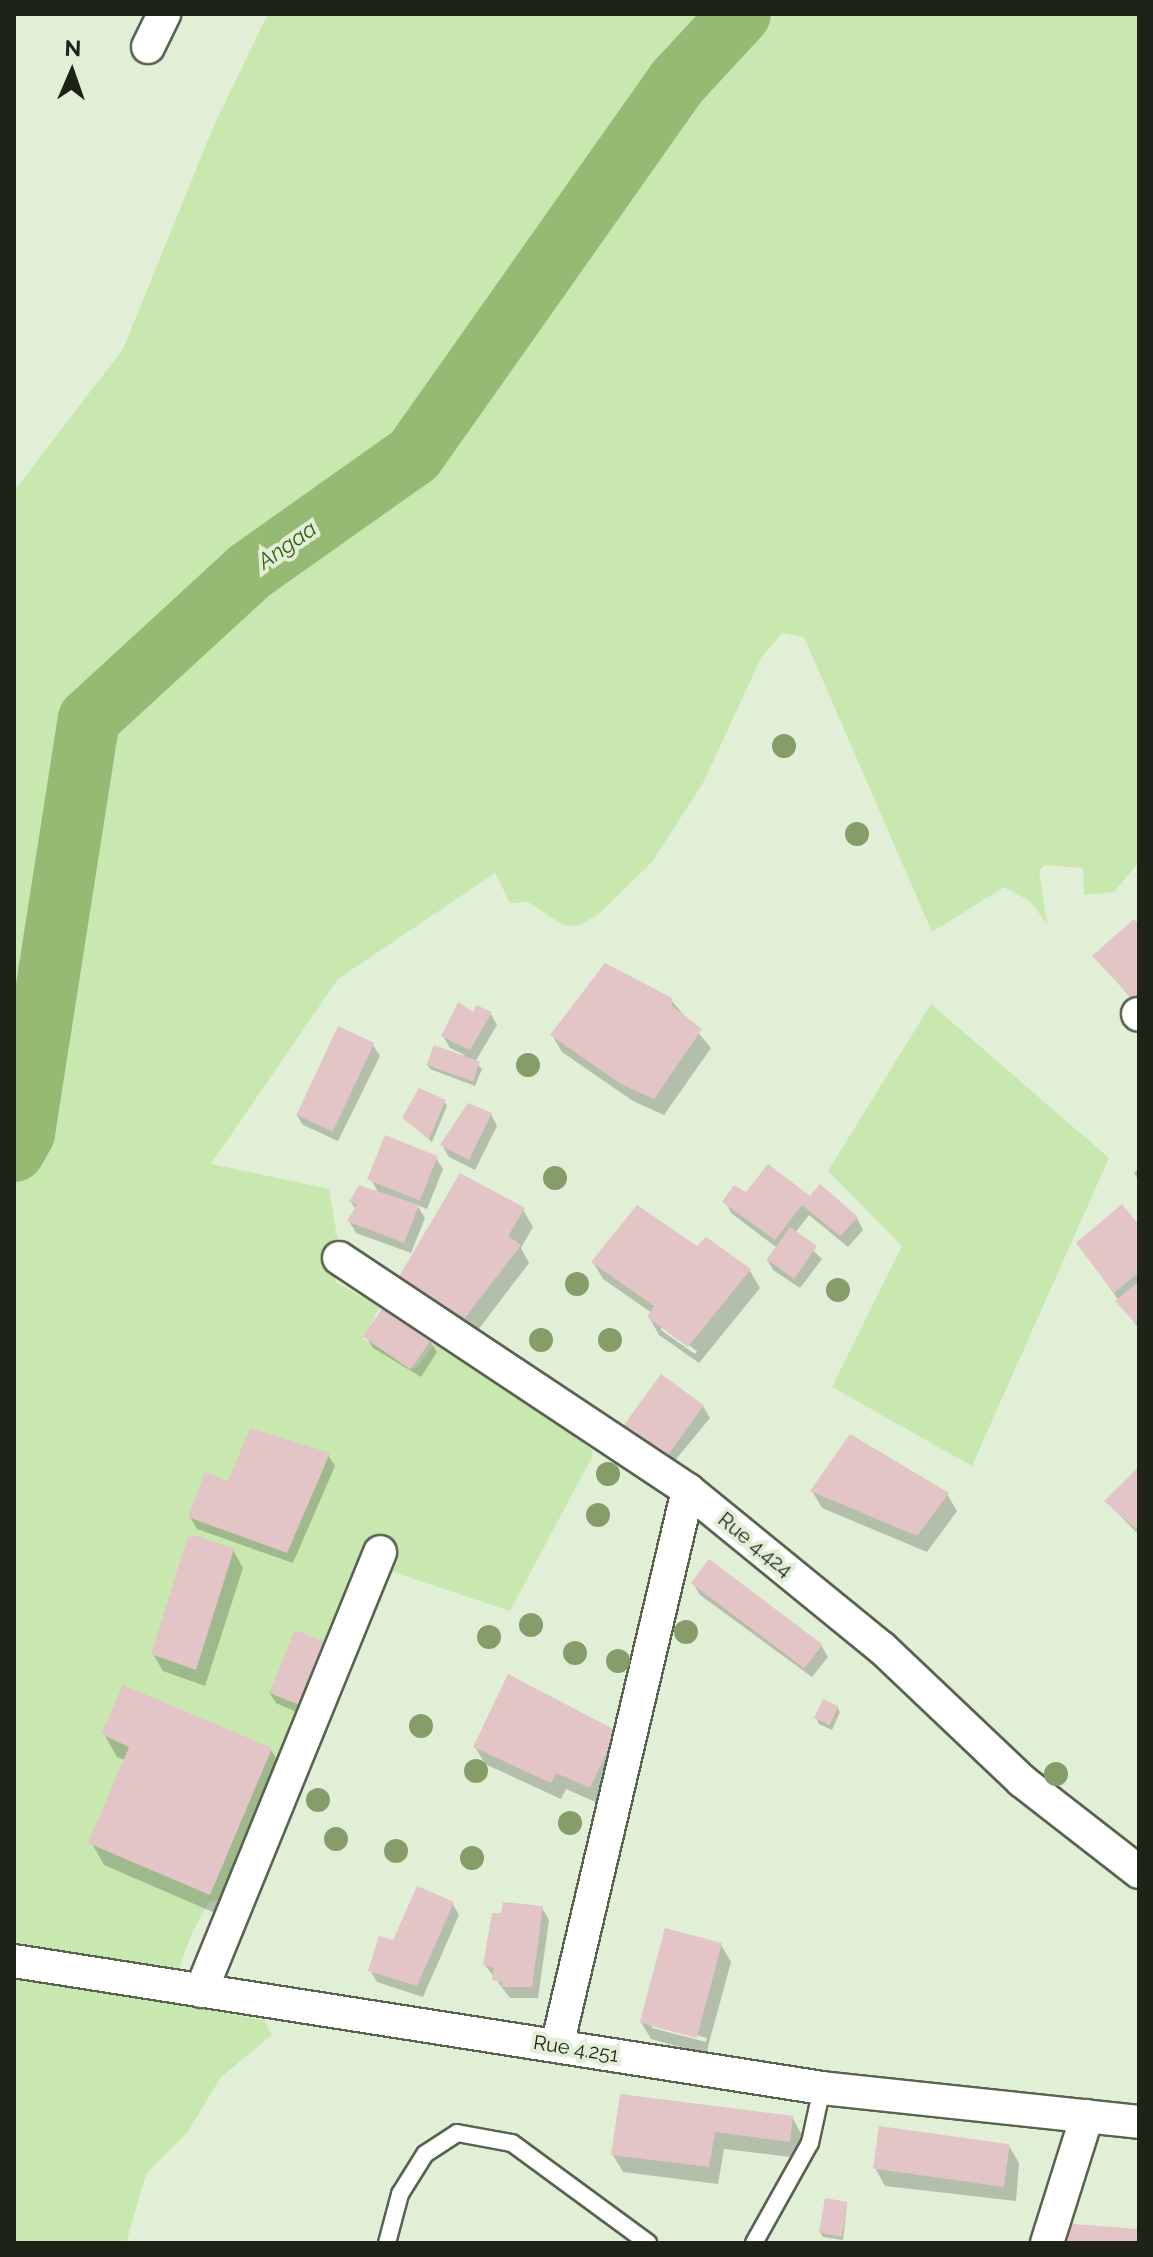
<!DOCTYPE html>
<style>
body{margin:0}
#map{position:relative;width:1153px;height:2257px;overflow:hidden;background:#e1efd6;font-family:Raleway,sans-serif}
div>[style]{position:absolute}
.green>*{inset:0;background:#c8e8af}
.shadow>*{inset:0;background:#0003}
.river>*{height:62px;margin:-31px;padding:0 31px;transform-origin:31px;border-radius:31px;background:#94ba73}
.building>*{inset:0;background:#e3c4c7;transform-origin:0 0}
.roads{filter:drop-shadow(2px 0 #58644f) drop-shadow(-2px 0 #58644f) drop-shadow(0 2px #58644f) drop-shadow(0 -2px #58644f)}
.lane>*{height:16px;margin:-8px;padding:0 8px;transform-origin:8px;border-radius:8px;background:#fff}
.street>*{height:32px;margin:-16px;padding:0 16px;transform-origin:16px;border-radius:16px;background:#fff}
.trees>*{width:24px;height:24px;margin:-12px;border-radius:50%;background:#859e69}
span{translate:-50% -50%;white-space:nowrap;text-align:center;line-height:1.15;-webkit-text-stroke:8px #e1efd6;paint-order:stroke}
.street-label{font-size:20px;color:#1e231a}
.water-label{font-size:22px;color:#3a5d11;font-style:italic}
.frame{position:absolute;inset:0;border:16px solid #1e231a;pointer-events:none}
.north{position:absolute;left:32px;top:32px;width:80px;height:80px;-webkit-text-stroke:6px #e1efd6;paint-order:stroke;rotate:2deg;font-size:22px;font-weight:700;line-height:32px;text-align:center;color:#1e231a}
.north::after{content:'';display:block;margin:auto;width:28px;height:36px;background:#1e231a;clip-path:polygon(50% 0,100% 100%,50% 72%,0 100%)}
</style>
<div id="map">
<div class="green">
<div style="clip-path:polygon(268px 14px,1139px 14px,1139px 862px,1114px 892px,1084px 895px,1083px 868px,1045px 865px,1039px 871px,1047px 924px,1030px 901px,1004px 887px,932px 932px,804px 637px,782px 633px,761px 658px,703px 783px,652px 862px,600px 913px,578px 926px,563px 925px,528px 902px,510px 903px,495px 873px,338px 979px,211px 1164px,329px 1189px,339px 1247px,335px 1282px,380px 1306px,363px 1339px,415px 1369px,435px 1344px,564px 1428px,592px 1450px,592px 1457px,510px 1611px,393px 1572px,225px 1898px,209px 1902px,192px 1933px,166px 2003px,264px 2020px,272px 2035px,221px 2077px,187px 2133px,146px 2174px,126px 2243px,14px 2243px,14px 491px,123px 349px,215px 123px)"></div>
<div style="clip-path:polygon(931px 1004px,1109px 1158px,972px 1466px,832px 1387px,902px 1246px,828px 1171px)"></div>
</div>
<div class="shadow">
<div style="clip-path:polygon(1139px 927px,1139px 1007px,1095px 957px)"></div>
<div style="clip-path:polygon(671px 1000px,711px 1048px,664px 1115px,633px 1101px,562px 1052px,552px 1035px)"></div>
<div style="clip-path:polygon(491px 1014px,497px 1025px,475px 1062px,482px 1069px,475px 1086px,430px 1069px,427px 1064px,465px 1055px,450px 1048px,443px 1036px,473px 1015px)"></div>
<div style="clip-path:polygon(373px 1045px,380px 1056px,338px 1141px,303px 1125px,296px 1114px)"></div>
<div style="clip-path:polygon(444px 1101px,447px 1106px,432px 1142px,404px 1118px)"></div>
<div style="clip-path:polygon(491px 1114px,497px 1126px,475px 1170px,449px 1157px,442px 1145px)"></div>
<div style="clip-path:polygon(436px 1158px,443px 1169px,427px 1209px,417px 1205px,425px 1218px,411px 1253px,356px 1233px,349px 1221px,356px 1210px,351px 1202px,379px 1194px,372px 1181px)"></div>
<div style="clip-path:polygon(1139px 1168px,1139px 1181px,1134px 1173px)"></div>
<div style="clip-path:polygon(810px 1199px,857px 1218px,863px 1230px,848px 1247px,809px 1215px,795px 1233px,822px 1259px,800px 1288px,773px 1270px,767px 1259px,776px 1247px,731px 1213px,725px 1202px)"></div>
<div style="clip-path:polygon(523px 1210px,533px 1227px,521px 1248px,529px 1263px,475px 1334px,410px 1298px)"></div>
<div style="clip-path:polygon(1139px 1229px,1139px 1329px,1078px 1243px)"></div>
<div style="clip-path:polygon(evenodd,706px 1239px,750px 1271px,760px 1288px,699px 1363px,659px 1335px,649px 1317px,652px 1313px,603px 1279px,593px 1262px,698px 1248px,706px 1239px,661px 1325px,697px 1351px,695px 1354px,661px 1330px,661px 1325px)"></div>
<div style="clip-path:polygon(366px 1337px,430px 1340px,437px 1352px,421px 1377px,373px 1348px)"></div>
<div style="clip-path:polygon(662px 1377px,703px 1406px,710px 1418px,668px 1469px,628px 1440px)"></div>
<div style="clip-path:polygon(328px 1455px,335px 1466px,293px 1563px,197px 1529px,190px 1517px,229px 1483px)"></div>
<div style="clip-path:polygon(1139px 1470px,1139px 1535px,1107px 1502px)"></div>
<div style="clip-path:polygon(812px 1491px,947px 1494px,957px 1511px,927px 1552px,822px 1508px)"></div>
<div style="clip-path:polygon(233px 1550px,243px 1568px,205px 1686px,163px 1671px,153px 1654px)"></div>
<div style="clip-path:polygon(693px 1583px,821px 1645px,828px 1657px,812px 1677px,700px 1595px)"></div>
<div style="clip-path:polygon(324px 1644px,331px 1655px,303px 1715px,276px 1703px,269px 1692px)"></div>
<div style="clip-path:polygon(837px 1707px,840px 1712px,832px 1730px,819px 1724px,816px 1718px)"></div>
<div style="clip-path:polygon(616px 1733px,600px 1804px,566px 1789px,561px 1799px,485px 1764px,475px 1747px)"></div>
<div style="clip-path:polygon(104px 1734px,271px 1750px,284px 1772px,222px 1916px,104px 1865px,91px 1842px,125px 1760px,117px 1757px)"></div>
<div style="clip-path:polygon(452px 1903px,459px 1915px,423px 1997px,377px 1982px,370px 1970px,394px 1943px)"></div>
<div style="clip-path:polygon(542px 1908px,549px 1920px,538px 1998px,510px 1998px,485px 1965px)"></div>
<div style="clip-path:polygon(evenodd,721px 1945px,731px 1962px,706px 2054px,651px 2039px,641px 2022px,721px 1945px,652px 2023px,707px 2038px,706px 2042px,652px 2028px,652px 2023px)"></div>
<div style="clip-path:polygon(622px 2096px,792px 2117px,802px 2135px,799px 2158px,724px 2149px,718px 2184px,623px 2172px,613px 2155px)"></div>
<div style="clip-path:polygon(1009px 2146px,1019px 2163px,1016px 2201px,885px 2186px,875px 2168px)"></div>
<div style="clip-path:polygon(847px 2204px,843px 2240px,823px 2237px,820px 2232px)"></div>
</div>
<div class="river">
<div style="left:14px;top:1151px;width:21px;rotate:-61deg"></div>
<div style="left:24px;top:1133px;width:419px;rotate:-81.1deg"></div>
<div style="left:89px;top:719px;width:219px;rotate:-42.6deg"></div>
<div style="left:250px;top:571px;width:201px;rotate:-35.3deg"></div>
<div style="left:414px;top:455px;width:458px;rotate:-54.8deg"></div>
<div style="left:678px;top:81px;width:91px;rotate:-47.2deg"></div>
</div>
<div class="building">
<div style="clip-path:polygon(1134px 919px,1139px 925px,1139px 1005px,1092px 956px)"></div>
<div style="clip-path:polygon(605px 963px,672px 998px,672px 1006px,702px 1029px,654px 1099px,621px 1084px,550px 1035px)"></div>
<div style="clip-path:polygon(458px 1002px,473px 1012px,476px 1005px,492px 1012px,470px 1050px,441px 1036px)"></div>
<div style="left:338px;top:1026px;width:40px;height:98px;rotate:25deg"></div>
<div style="left:434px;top:1045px;width:49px;height:21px;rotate:20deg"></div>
<div style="clip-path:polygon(419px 1088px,446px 1100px,429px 1139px,402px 1118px)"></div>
<div style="clip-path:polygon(468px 1103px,492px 1113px,469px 1160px,440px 1145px)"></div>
<div style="left:385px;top:1135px;width:57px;height:48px;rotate:22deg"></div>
<div style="clip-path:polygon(768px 1164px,810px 1196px,820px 1184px,858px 1217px,840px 1236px,802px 1205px,775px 1240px,722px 1202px,734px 1185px,746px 1192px)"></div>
<div style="clip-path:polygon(460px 1173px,525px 1208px,508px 1236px,521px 1245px,465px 1318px,397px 1280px)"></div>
<div style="clip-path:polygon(359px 1185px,419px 1205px,404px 1243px,347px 1221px,357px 1204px,349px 1202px)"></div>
<div style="clip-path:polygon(1122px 1204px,1139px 1225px,1139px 1272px,1114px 1293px,1076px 1243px)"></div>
<div style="clip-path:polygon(637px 1205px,697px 1246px,706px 1237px,751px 1269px,688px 1347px,647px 1317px,654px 1306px,591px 1262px)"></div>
<div style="left:790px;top:1227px;width:33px;height:40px;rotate:35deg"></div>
<div style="clip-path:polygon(1139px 1281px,1139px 1327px,1115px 1301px)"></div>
<div style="left:384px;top:1306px;width:58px;height:37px;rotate:35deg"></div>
<div style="left:661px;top:1374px;width:53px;height:68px;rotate:36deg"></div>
<div style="clip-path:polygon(250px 1428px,330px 1453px,287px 1553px,188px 1517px,205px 1472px,228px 1481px)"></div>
<div style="clip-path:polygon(850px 1434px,949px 1493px,917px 1536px,810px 1491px)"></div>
<div style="clip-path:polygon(1139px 1467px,1139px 1525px,1136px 1529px,1104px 1501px)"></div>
<div style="clip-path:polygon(198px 1536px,234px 1549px,196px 1670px,151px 1654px,188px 1537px)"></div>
<div style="left:709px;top:1559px;width:142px;height:30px;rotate:37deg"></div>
<div style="left:295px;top:1630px;width:32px;height:68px;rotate:22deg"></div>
<div style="clip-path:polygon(508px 1674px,617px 1731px,590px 1788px,556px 1773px,551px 1783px,473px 1747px)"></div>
<div style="clip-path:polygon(123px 1685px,272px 1748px,210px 1895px,88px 1843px,129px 1747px,101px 1734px)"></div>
<div style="left:823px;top:1699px;width:17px;height:21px;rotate:25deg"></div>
<div style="clip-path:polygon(417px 1886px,454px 1902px,417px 1986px,368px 1971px,379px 1936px,393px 1940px)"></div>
<div style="clip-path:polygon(503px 1902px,543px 1906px,532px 1987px,501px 1987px,503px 1982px,492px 1980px,494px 1968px,483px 1965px,492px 1913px,501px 1913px)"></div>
<div style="left:665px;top:1928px;width:59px;height:98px;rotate:15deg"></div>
<div style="clip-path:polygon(620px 2094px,793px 2116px,790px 2142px,715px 2132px,709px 2167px,611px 2155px)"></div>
<div style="left:879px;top:2126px;width:132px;height:43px;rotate:8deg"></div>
<div style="left:825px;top:2198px;width:23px;height:35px;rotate:10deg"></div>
<div style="clip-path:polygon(1061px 2223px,1139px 2229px,1139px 2243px,1059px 2243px)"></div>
</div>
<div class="roads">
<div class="lane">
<div style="left:387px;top:2243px;width:51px;rotate:-75.1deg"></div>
<div style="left:400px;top:2194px;width:47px;rotate:-58deg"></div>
<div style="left:425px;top:2154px;width:38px;rotate:-33deg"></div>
<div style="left:457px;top:2133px;width:56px;rotate:10.3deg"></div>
<div style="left:512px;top:2143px;width:169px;rotate:36.3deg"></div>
<div style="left:754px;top:2243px;width:115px;rotate:-60.8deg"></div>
<div style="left:810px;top:2143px;width:56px;rotate:-77.7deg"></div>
</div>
<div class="street">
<div style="left:148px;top:47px;width:37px;rotate:-64deg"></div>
<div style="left:1138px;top:1014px;width:1px;rotate:45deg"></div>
<div style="left:339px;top:1258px;width:419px;rotate:33.6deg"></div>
<div style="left:688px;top:1490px;width:250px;rotate:39.2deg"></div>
<div style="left:882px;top:1648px;width:193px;rotate:43.5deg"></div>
<div style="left:1022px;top:1781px;width:148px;rotate:37.9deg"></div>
<div style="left:14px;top:1961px;width:818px;rotate:8.93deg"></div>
<div style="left:822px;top:2088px;width:319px;rotate:6.1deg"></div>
<div style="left:201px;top:1991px;width:474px;rotate:-67.8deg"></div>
<div style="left:557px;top:2046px;width:571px;rotate:-76.74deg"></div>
<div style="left:1047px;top:2243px;width:133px;rotate:-72.5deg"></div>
</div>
</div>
<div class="trees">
<div style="left:784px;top:746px"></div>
<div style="left:857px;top:834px"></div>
<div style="left:528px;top:1065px"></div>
<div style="left:555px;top:1178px"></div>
<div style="left:577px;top:1284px"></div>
<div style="left:838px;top:1290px"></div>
<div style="left:541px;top:1340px"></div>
<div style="left:610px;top:1340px"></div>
<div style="left:608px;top:1474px"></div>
<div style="left:598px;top:1515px"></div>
<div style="left:531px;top:1625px"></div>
<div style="left:686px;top:1632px"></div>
<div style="left:489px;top:1637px"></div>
<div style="left:575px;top:1653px"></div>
<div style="left:618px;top:1661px"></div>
<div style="left:421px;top:1726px"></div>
<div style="left:476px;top:1771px"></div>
<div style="left:1056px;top:1774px"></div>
<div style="left:318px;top:1800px"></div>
<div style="left:570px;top:1823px"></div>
<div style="left:336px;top:1839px"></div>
<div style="left:396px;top:1851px"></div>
<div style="left:472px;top:1858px"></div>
</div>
<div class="street-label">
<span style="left:755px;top:1545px;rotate:39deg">Rue 4.424</span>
<span style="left:576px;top:2049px;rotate:9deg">Rue 4.251</span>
</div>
<div class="water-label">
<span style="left:287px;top:545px;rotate:-35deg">Angaa</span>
</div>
<div class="frame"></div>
<div class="north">N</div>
</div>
